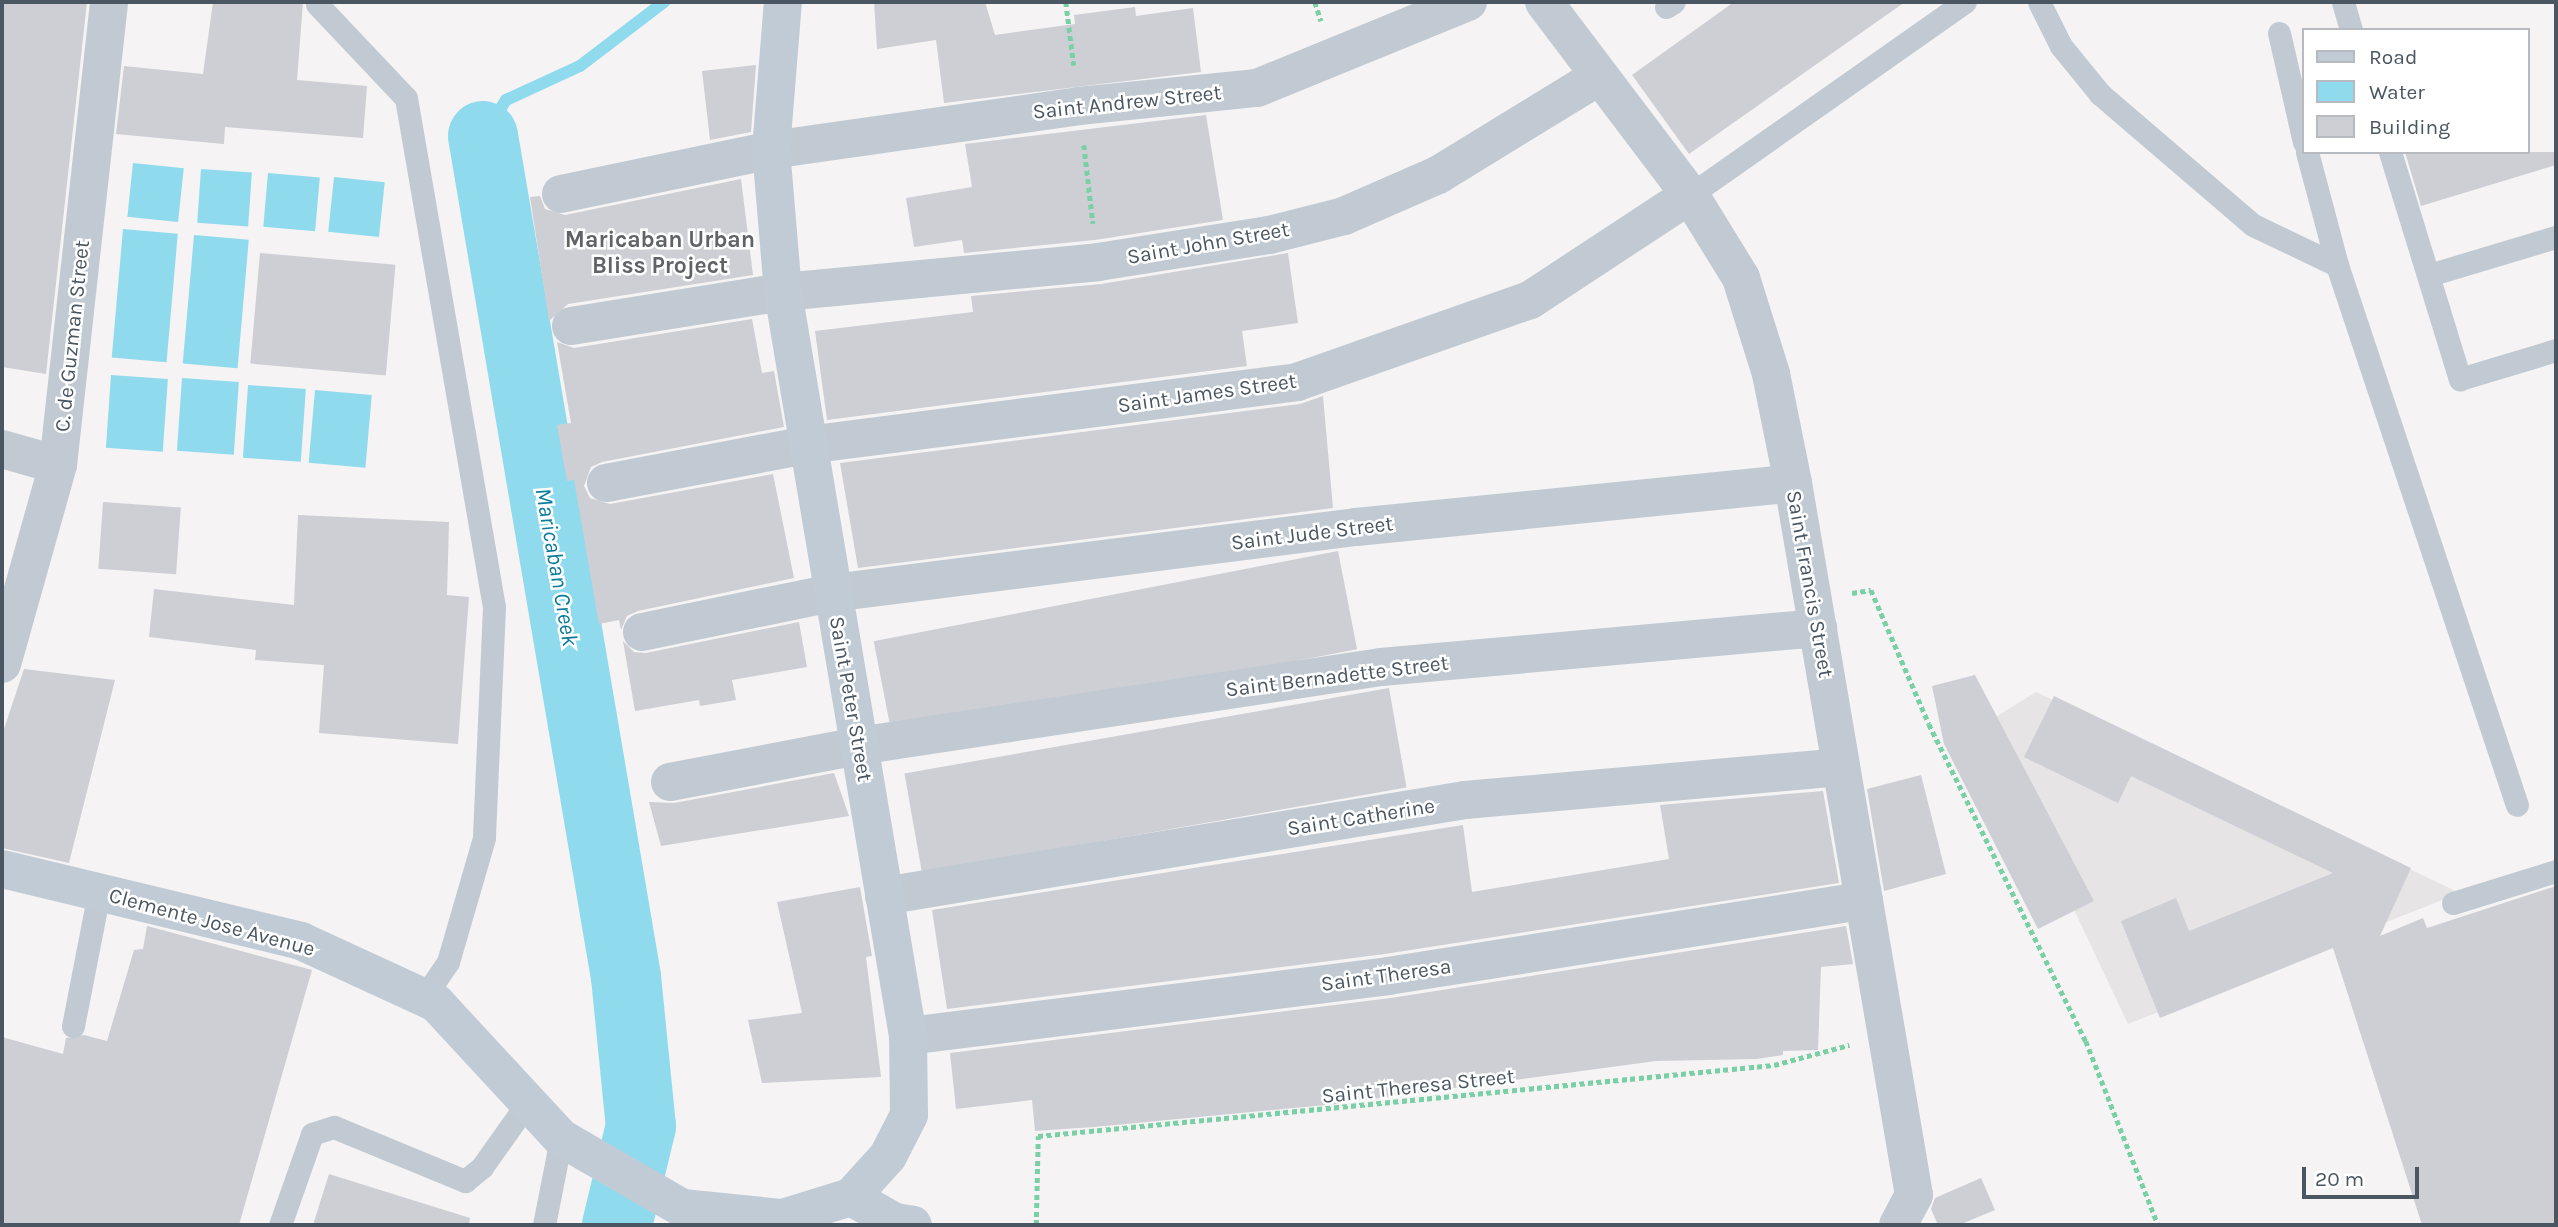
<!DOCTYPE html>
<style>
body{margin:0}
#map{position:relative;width:2558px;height:1227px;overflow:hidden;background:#f5f3f3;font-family:Karla,sans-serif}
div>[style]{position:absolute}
.education>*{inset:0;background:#e6e4e5}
.water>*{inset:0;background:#90daee;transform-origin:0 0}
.stream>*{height:12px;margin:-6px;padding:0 6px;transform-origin:6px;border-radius:6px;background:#90daee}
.river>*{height:70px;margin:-35px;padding:0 35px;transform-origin:35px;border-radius:35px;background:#90daee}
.building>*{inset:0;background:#cdcfd5;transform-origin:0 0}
.path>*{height:4.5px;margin-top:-2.25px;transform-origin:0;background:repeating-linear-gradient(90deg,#7ad0a6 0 5px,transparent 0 8.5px)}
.lane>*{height:23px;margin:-11.5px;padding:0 11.5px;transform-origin:11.5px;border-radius:11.5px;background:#c1cad2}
.street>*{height:38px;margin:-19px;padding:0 19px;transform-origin:19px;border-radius:19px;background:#c1cad2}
.secondary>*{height:38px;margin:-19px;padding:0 19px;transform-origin:19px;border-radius:19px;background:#c1cbd6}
span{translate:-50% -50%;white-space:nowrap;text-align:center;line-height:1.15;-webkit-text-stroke:5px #fff;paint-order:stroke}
.street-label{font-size:21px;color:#4a5661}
.neighbourhood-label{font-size:23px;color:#5f6368;font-weight:700}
.water-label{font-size:23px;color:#0c7c9b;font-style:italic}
.frame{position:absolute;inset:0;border:4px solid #4a5661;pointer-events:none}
.legend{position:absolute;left:2302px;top:28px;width:228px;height:126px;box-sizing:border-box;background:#fff;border:2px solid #b7bbc0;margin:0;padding:9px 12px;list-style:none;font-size:21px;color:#4a5661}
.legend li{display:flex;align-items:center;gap:14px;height:35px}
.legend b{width:35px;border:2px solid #b7bbc0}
.scale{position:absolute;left:2302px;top:1167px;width:117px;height:32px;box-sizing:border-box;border:4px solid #4a5661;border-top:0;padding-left:9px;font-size:21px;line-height:24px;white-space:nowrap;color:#4a5661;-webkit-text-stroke:5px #fff;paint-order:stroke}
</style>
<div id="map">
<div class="education">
<div style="clip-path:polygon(2036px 692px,2460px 893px,2128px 1024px,1986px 723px)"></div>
</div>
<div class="water">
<div style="left:133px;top:163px;width:51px;height:54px;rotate:6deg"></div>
<div style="left:201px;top:169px;width:51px;height:54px;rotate:4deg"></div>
<div style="left:268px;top:173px;width:52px;height:54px;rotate:5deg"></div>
<div style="left:334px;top:177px;width:51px;height:55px;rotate:6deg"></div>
<div style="left:123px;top:229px;width:55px;height:129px;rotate:5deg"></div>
<div style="left:194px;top:235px;width:55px;height:129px;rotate:5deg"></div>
<div style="left:111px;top:375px;width:57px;height:73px;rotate:4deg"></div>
<div style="left:182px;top:378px;width:57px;height:73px;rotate:4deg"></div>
<div style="left:248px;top:385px;width:58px;height:73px;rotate:4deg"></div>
<div style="left:315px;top:390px;width:57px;height:73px;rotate:5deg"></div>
</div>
<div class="stream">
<div style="left:483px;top:136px;width:43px;rotate:-57.4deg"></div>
<div style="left:506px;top:100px;width:81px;rotate:-24.7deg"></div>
<div style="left:580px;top:66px;width:106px;rotate:-37.3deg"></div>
</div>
<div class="river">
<div style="left:483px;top:136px;width:853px;rotate:80.35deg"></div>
<div style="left:626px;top:977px;width:150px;rotate:84.3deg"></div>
<div style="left:641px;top:1126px;width:102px;rotate:103.6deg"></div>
</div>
<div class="building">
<div style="clip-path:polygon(2px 2px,87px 2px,46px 374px,2px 367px)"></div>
<div style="clip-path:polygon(213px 2px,303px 2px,297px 80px,367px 86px,363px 138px,225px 127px,224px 144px,116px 134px,124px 66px,203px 74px)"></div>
<div style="clip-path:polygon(874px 2px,985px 2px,995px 35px,1075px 24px,1074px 15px,1135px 7px,1136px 16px,1193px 8px,1201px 72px,944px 103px,936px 40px,877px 49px)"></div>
<div style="clip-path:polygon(1734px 2px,1905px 2px,1689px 154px,1632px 75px)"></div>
<div style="clip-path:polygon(756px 65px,751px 132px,710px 140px,702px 71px)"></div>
<div style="clip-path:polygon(1206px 115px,1223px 220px,1095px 240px,964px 253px,962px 240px,914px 247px,906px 198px,972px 187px,965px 144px)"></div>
<div style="clip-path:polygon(2405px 152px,2556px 152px,2556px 165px,2421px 206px)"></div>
<div style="clip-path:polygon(741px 179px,753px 275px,568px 304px,549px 321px,530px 197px,540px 196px,545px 209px,565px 215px)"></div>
<div style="left:260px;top:253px;width:136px;height:111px;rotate:5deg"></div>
<div style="clip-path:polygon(1288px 253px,1298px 323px,1242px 331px,1247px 366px,827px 420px,815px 331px,973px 312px,971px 296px,1101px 284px)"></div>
<div style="clip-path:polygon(752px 319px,762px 373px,774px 371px,784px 427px,602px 462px,591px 467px,584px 486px,590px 498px,610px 504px,773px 474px,794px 578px,638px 611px,627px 616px,621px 630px,619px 620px,599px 624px,574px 480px,567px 481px,557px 425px,571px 423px,557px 342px,574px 348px)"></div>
<div style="clip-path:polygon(1323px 396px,1333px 508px,858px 568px,840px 463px,1300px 404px)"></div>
<div style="left:103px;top:502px;width:78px;height:67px;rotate:4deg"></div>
<div style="clip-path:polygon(298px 515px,449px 522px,447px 595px,469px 597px,458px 744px,319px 733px,324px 665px,255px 660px,256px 650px,149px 637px,154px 589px,294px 605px)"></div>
<div style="left:1338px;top:551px;width:100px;height:473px;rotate:79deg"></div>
<div style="clip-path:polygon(799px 622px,807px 667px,732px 680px,736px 700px,700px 706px,699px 700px,635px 711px,623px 641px,634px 652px,646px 653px)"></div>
<div style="clip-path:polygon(24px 669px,115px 680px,69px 863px,2px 848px,2px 735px)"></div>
<div style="clip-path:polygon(1975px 675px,2094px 901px,2038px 929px,1944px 744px,1932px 686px)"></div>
<div style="left:1389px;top:688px;width:101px;height:492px;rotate:80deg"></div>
<div style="clip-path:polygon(2054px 696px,2411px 868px,2380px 936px,2423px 918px,2427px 928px,2556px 886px,2556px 1225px,2422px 1225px,2333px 948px,2160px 1018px,2121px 921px,2176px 898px,2189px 931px,2333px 873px,2131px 776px,2118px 803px,2024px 757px)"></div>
<div style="clip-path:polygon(834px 773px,849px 816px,661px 846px,649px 802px,674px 803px)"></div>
<div style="clip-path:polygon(1921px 775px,1946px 874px,1884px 891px,1867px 789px)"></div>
<div style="clip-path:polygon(1823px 791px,1839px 883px,1385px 954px,947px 1009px,932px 910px,1463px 825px,1472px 892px,1669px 859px,1660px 805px)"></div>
<div style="clip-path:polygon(860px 887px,872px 956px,866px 957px,881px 1077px,762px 1083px,748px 1020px,802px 1013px,777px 902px)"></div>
<div style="clip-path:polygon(147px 926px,312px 970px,239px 1225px,2px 1225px,2px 1037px,63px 1054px,66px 1038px,84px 1035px,107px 1041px,134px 950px,143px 949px)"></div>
<div style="clip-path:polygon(1846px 926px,1853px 964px,1821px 967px,1818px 1050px,1783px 1051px,1783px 1055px,1756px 1059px,1656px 1061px,1336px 1104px,1094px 1127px,1035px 1131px,1032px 1100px,956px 1109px,950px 1053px,1391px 998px)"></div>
<div style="clip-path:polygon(329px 1174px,470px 1218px,469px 1225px,313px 1225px)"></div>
<div style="clip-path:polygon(1981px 1178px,1995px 1210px,1959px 1225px,1938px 1225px,1931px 1209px,1935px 1198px)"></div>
</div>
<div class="path">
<div style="left:1066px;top:2px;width:64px;rotate:82.9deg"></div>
<div style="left:1315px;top:2px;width:20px;rotate:72deg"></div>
<div style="left:1084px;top:145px;width:79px;rotate:83.4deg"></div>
<div style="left:1852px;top:593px;width:19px;rotate:-9deg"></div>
<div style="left:1871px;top:590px;width:146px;rotate:66.6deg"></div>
<div style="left:1929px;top:724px;width:354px;rotate:63.7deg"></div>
<div style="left:2086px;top:1041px;width:198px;rotate:68.6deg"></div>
<div style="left:1036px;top:1225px;width:89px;rotate:-88.7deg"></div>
<div style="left:1038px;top:1136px;width:739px;rotate:-5.51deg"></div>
<div style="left:1774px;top:1065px;width:78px;rotate:-14.9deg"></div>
</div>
<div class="lane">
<div style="left:2039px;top:2px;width:49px;rotate:63.4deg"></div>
<div style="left:2061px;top:46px;width:62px;rotate:50.9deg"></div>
<div style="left:2100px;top:94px;width:201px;rotate:40.6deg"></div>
<div style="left:2253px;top:225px;width:93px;rotate:25.5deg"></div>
<div style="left:2343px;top:2px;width:29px;rotate:74deg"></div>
<div style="left:317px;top:4px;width:129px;rotate:46.6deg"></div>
<div style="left:406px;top:98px;width:517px;rotate:80.19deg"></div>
<div style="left:494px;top:607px;width:231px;rotate:92.5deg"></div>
<div style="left:484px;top:838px;width:129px;rotate:106.2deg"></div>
<div style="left:448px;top:962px;width:42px;rotate:124.4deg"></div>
<div style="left:1666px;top:7px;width:9px;rotate:-32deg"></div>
<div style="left:2279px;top:33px;width:112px;rotate:77.1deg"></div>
<div style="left:2307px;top:152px;width:117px;rotate:75.1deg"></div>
<div style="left:2337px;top:265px;width:569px;rotate:71.57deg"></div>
<div style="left:2390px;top:152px;width:238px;rotate:72.9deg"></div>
<div style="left:2460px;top:379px;width:100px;rotate:-16.8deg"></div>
<div style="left:1690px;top:195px;width:336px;rotate:-35.1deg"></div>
<div style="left:2429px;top:275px;width:133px;rotate:-16.7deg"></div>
<div style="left:2453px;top:903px;width:108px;rotate:-17.3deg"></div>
<div style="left:73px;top:1026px;width:136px;rotate:-79deg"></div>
<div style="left:280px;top:1225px;width:96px;rotate:-70.6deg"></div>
<div style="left:312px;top:1134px;width:23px;rotate:-18deg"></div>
<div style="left:334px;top:1127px;width:142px;rotate:22.4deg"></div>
<div style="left:465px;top:1181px;width:22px;rotate:-39deg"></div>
<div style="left:482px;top:1167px;width:80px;rotate:-54.7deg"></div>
<div style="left:544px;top:1225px;width:89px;rotate:-78.9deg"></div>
</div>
<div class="street">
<div style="left:1544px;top:2px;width:242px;rotate:52.9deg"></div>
<div style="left:1690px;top:195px;width:97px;rotate:58.4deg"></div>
<div style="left:1741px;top:278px;width:101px;rotate:72.6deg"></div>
<div style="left:1771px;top:374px;width:111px;rotate:78.6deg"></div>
<div style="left:1793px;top:483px;width:722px;rotate:80.36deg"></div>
<div style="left:1914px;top:1195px;width:34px;rotate:118deg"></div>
<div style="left:561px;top:194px;width:215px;rotate:-11.8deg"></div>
<div style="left:771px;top:150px;width:311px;rotate:-8.1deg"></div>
<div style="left:1079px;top:106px;width:179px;rotate:-5.8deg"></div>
<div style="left:1257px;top:88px;width:228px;rotate:-22.2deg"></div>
<div style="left:571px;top:326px;width:215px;rotate:-9.1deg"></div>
<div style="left:783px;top:292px;width:316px;rotate:-5.4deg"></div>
<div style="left:1098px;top:262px;width:173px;rotate:-9deg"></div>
<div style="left:1269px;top:235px;width:77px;rotate:-14.2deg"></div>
<div style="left:1344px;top:216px;width:103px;rotate:-23.6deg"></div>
<div style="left:1438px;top:175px;width:188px;rotate:-31.5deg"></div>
<div style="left:2px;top:449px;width:58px;rotate:15.9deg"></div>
<div style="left:606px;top:483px;width:205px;rotate:-10.7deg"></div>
<div style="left:807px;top:445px;width:494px;rotate:-7.3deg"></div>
<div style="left:1297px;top:382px;width:247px;rotate:-19.4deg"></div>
<div style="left:1530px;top:300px;width:191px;rotate:-33.3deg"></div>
<div style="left:642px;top:632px;width:194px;rotate:-11.6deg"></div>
<div style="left:832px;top:593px;width:528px;rotate:-7.18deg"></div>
<div style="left:1356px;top:527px;width:439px;rotate:-5.7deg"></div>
<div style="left:2px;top:664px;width:207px;rotate:-74.3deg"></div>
<div style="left:58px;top:465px;width:466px;rotate:-83.7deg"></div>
<div style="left:670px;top:782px;width:191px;rotate:-10.8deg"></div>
<div style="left:858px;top:746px;width:529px;rotate:-8.59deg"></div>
<div style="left:1381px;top:667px;width:439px;rotate:-5.1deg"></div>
<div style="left:884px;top:896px;width:589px;rotate:-9.38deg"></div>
<div style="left:1465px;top:800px;width:377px;rotate:-5deg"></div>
<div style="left:908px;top:1036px;width:484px;rotate:-7.1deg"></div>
<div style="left:1388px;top:976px;width:482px;rotate:-9deg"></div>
</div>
<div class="secondary">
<div style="left:2px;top:869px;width:308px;rotate:13.5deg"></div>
<div style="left:301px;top:941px;width:149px;rotate:24.7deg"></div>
<div style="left:436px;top:1003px;width:184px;rotate:47.2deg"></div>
<div style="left:561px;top:1138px;width:140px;rotate:30deg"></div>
<div style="left:682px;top:1208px;width:101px;rotate:5.7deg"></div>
<div style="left:783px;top:1218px;width:71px;rotate:-17.2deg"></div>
<div style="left:851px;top:1197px;width:55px;rotate:-47.9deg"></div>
<div style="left:888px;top:1156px;width:46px;rotate:-62.9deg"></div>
<div style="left:909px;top:1115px;width:79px;rotate:-90.7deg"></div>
<div style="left:908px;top:1036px;width:754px;rotate:-99.54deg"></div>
<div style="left:783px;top:292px;width:143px;rotate:-94.8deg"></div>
<div style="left:771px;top:150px;width:148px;rotate:-85.4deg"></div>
<div style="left:851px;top:1197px;width:51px;rotate:29.6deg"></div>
<div style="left:895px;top:1222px;width:18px;rotate:9deg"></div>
</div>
<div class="street-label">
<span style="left:1127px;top:102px;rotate:-6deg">Saint Andrew Street</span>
<span style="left:1208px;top:243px;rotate:-10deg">Saint John Street</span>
<span style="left:72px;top:336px;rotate:-84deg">C. de Guzman Street</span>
<span style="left:1207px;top:393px;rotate:-8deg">Saint James Street</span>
<span style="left:1312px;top:533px;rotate:-7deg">Saint Jude Street</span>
<span style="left:1810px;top:584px;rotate:80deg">Saint Francis Street</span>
<span style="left:1337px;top:676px;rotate:-7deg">Saint Bernadette Street</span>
<span style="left:851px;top:699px;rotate:80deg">Saint Peter Street</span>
<span style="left:1361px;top:817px;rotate:-9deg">Saint Catherine</span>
<span style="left:212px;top:922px;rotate:15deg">Clemente Jose Avenue</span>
<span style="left:1386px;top:975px;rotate:-8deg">Saint Theresa</span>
<span style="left:1418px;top:1086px;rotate:-6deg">Saint Theresa Street</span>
</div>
<div class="neighbourhood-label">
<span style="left:660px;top:253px">Maricaban Urban<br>Bliss Project</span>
</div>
<div class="water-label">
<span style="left:556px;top:567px;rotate:80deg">Maricaban Creek</span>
</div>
<div class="frame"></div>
<ul class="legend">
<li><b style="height:9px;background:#c1cbd6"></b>Road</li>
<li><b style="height:19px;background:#90daee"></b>Water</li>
<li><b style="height:19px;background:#cdcfd5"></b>Building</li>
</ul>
<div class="scale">20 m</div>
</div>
